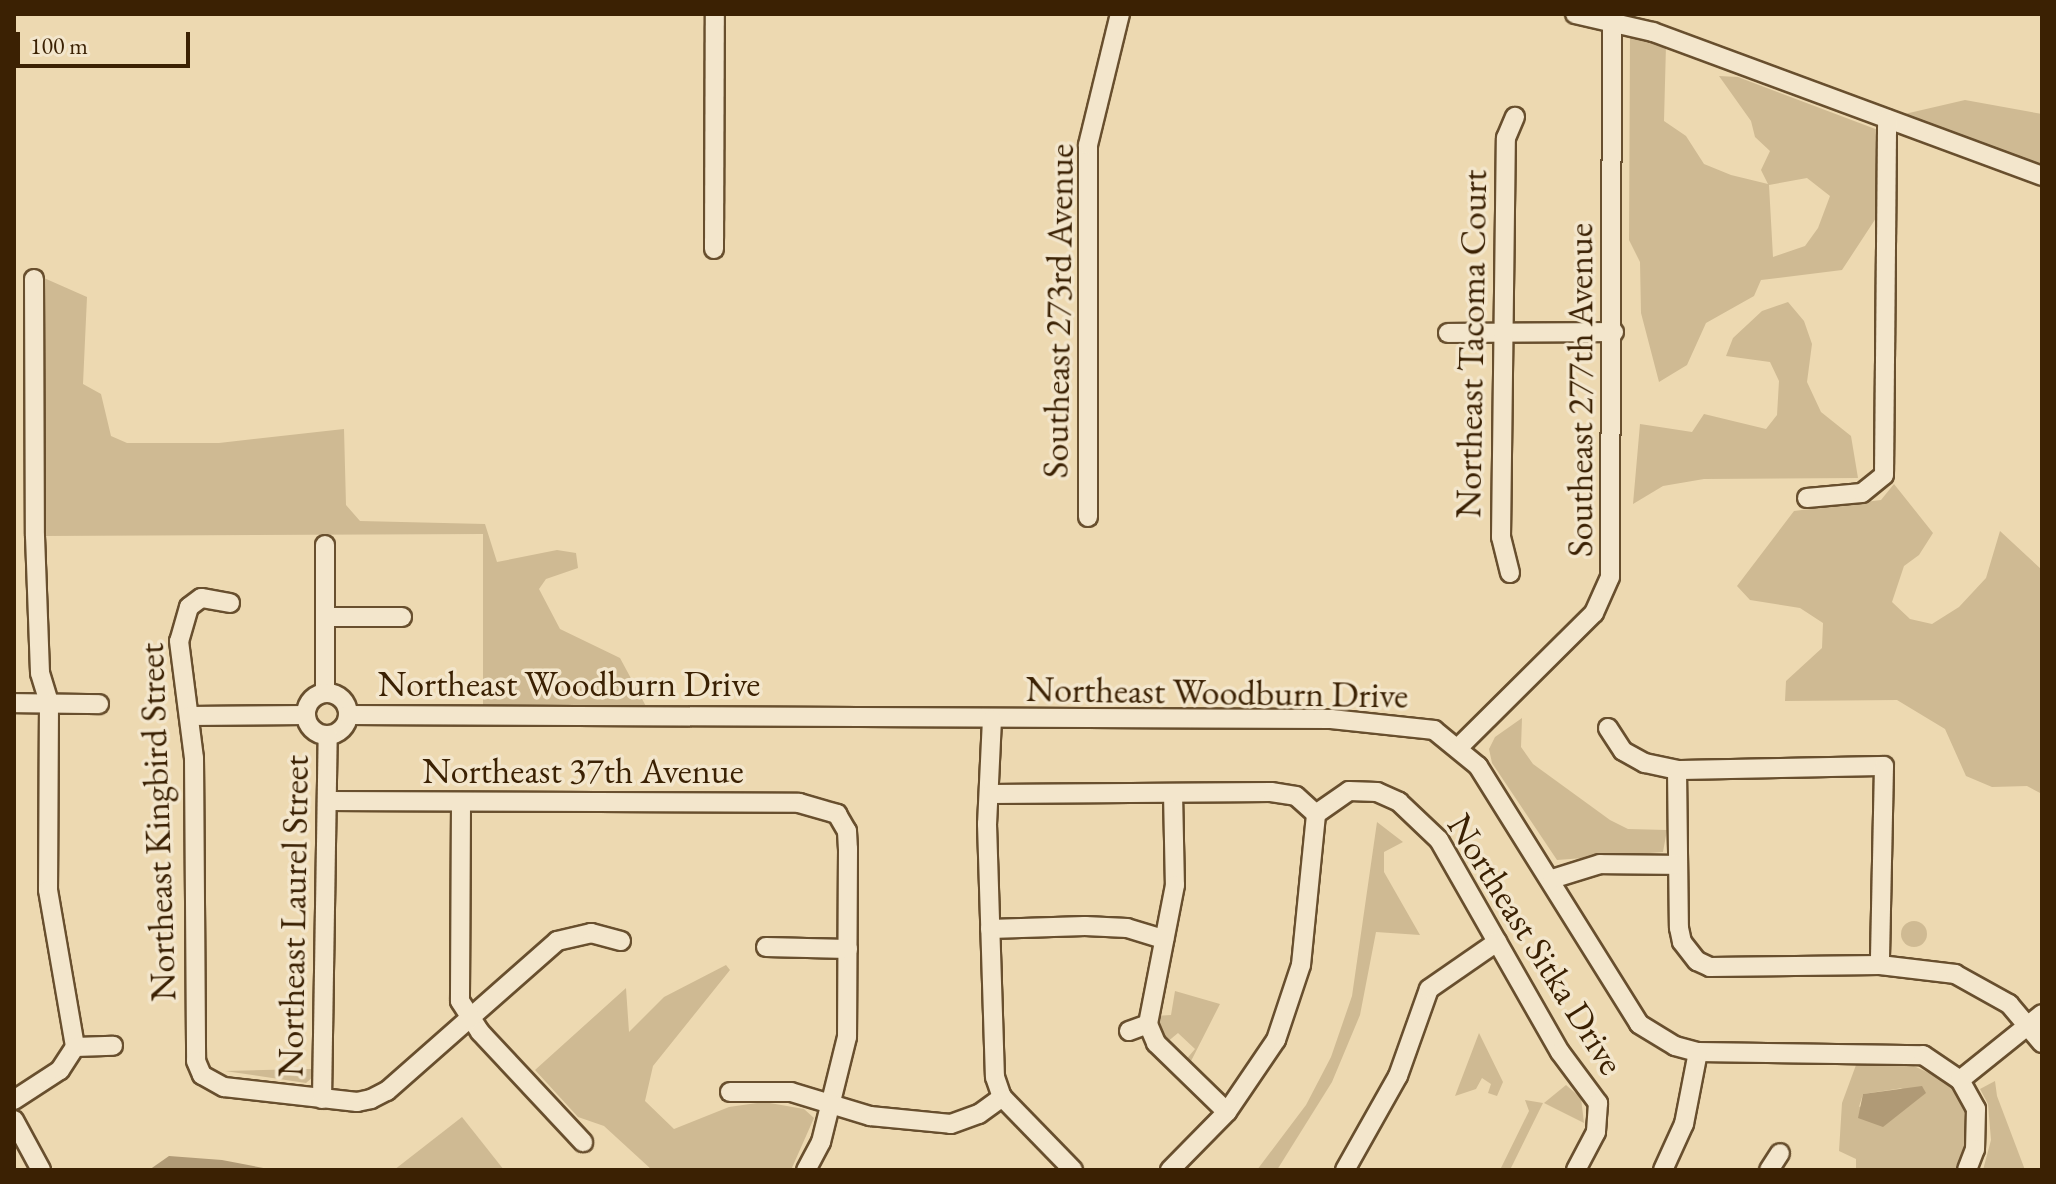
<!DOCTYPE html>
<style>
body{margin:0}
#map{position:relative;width:2056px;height:1184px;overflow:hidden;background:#edd9b1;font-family:"EB Garamond",serif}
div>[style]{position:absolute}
.green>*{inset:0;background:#cfba93}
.round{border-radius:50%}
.water>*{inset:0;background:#b09a76}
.roads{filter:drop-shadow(2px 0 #684f2e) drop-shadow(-2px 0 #684f2e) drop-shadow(0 2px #684f2e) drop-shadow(0 -2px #684f2e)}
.minor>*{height:18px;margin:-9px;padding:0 9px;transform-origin:9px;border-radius:9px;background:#f3e6cc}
.minor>.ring{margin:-9px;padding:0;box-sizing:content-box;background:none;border:18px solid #f3e6cc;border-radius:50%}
span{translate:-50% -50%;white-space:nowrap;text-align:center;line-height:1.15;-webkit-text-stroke:7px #f3e6cc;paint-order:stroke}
.street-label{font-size:36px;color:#3b2103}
.frame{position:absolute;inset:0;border:16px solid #3b2103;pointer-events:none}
.scale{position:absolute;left:16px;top:32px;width:174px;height:36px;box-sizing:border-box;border:4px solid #3b2103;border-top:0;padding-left:10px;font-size:24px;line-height:28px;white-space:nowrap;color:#3b2103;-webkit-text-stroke:6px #f3e6cc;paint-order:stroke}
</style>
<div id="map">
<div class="green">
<div style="clip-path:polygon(evenodd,1630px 34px,1666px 45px,1664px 121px,1686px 136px,1704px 164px,1731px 175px,1768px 184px,1761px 170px,1770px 151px,1755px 137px,1751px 121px,1719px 76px,1738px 77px,1878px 130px,1878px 215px,1842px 270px,1761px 280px,1754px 296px,1706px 323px,1687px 365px,1659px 382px,1641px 313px,1640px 262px,1629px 240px,1630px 34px,1807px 178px,1830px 196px,1818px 228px,1805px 246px,1773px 257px,1769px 185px,1807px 178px)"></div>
<div style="clip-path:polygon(1965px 100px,2042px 114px,2042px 170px,1896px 116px)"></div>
<div style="clip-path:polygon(44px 278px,87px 297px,83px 384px,101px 394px,111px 436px,127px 443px,219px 443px,344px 429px,346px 505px,360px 521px,485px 524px,497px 562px,557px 550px,576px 553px,578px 568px,546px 579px,539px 589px,560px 629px,620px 658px,648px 710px,483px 710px,483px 534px,43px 536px)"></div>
<div style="clip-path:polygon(1788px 302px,1804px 321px,1812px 344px,1807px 382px,1821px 412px,1851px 436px,1858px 478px,1704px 479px,1663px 486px,1633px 504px,1640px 424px,1692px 432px,1704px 414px,1766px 429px,1777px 415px,1779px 381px,1770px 362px,1726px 356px,1733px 338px,1762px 311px)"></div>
<div style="clip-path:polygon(1894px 484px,1933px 533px,1919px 555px,1904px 566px,1892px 602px,1910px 619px,1932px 624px,1959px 607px,1986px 578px,2000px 531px,2042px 570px,2042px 794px,2027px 786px,1992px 787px,1966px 776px,1945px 729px,1897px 700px,1785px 701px,1786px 681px,1822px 648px,1823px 623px,1800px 608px,1750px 600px,1737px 586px,1794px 511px,1881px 500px)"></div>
<div style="clip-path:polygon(1522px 718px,1521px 747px,1533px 764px,1610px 820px,1628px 829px,1667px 830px,1663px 852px,1557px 860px,1492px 763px,1489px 749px,1495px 737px)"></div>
<div style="clip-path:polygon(1377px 822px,1403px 842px,1384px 852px,1384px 872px,1420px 935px,1376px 932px,1360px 1015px,1332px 1082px,1277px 1170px,1257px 1170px,1306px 1105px,1331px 1057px,1352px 996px)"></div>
<div class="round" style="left:1901px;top:921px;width:26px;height:26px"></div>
<div style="clip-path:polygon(726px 965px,730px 970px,653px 1066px,645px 1101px,674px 1129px,729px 1107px,764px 1102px,804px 1109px,814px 1118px,791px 1170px,652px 1170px,604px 1126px,578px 1117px,535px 1070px,626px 988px,629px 1032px,664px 997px)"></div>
<div style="clip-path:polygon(1175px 991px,1220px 1004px,1188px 1067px,1184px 1062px,1195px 1049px,1178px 1033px,1166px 1043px,1155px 1016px,1171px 1015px)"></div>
<div style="clip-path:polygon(1479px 1033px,1503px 1082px,1497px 1096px,1488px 1093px,1491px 1084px,1482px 1078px,1476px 1089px,1455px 1096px)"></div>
<div style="clip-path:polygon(evenodd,1907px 1063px,1947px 1081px,1962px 1099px,1970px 1121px,1960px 1170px,1856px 1170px,1856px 1159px,1839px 1151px,1842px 1103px,1856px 1065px,1907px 1063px,1903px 1088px,1859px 1107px,1863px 1094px,1903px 1088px)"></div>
<div style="clip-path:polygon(300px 1069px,314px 1069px,314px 1076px,306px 1083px,225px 1071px)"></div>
<div style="clip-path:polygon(1995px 1081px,1997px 1096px,2025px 1170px,1983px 1170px,1991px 1140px,1988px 1104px,1980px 1089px)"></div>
<div style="clip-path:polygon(1566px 1085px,1581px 1098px,1584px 1123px,1544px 1103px)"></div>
<div style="clip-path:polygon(1525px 1100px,1543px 1103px,1510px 1170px,1500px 1170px,1529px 1111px)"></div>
<div style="clip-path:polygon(462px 1117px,504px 1170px,394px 1170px)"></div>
</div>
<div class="water">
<div style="clip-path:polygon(1922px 1086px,1926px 1093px,1883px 1127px,1858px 1118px,1863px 1094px)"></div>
<div style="clip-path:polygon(169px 1156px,222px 1160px,274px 1170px,149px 1170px)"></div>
</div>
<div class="roads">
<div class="minor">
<div style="left:1575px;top:14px;width:80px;rotate:13deg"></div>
<div style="left:1653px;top:32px;width:415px;rotate:20.3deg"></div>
<div style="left:714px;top:249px;width:235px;rotate:-89.8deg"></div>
<div style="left:34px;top:279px;width:257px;rotate:89.8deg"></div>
<div style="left:35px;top:536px;width:137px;rotate:87.9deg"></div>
<div style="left:40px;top:673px;width:31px;rotate:73deg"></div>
<div style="left:49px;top:703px;width:187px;rotate:90.3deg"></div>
<div style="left:48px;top:890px;width:159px;rotate:80.2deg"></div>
<div style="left:1448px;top:333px;width:166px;rotate:-0.3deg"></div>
<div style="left:1807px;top:498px;width:55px;rotate:-5.2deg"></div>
<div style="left:1862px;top:493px;width:28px;rotate:-39deg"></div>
<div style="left:1884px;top:475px;width:356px;rotate:-89.5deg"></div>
<div style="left:1088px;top:517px;width:372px;rotate:-90deg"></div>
<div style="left:1088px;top:145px;width:135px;rotate:-76.3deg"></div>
<div style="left:325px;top:545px;width:147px;rotate:90deg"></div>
<div style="left:1510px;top:573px;width:37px;rotate:-104deg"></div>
<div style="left:1501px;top:537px;width:399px;rotate:-89.3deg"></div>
<div style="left:1506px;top:138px;width:23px;rotate:-67deg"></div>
<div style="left:230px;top:603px;width:29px;rotate:-170deg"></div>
<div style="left:201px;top:598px;width:15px;rotate:143deg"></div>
<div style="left:189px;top:607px;width:35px;rotate:106deg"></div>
<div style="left:179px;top:641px;width:118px;rotate:82.7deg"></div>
<div style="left:194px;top:758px;width:303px;rotate:89.6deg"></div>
<div style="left:196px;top:1061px;width:15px;rotate:67deg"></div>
<div style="left:202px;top:1075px;width:25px;rotate:29deg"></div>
<div style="left:224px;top:1087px;width:134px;rotate:6.4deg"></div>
<div style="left:357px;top:1102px;width:14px;rotate:-12deg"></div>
<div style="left:371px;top:1099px;width:18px;rotate:-27deg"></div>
<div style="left:387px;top:1091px;width:227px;rotate:-41.4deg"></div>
<div style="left:557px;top:941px;width:35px;rotate:-13deg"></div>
<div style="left:591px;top:933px;width:31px;rotate:15deg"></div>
<div style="left:325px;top:617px;width:77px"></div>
<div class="ring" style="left:306px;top:693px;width:24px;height:24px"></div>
<div style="left:14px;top:703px;width:85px;rotate:0.7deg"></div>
<div style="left:348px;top:715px;width:983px;rotate:0.23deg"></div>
<div style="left:1331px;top:719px;width:104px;rotate:6.1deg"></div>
<div style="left:1434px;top:730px;width:57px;rotate:39.3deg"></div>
<div style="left:1478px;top:766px;width:304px;rotate:58deg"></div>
<div style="left:1639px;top:1024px;width:42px;rotate:31.4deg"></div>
<div style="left:1675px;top:1046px;width:24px;rotate:15deg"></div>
<div style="left:1698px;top:1052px;width:225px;rotate:0.8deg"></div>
<div style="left:1923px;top:1055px;width:45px;rotate:34deg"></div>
<div style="left:1960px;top:1080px;width:33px;rotate:61deg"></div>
<div style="left:1976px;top:1109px;width:40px;rotate:91.4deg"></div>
<div style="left:1975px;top:1149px;width:22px;rotate:111deg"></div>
<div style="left:189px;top:716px;width:117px;rotate:-0.5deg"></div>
<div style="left:992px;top:719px;width:105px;rotate:92.7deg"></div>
<div style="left:987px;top:824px;width:253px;rotate:88.2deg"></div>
<div style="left:995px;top:1077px;width:21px;rotate:71deg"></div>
<div style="left:1002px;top:1097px;width:102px;rotate:45.8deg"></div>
<div style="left:1608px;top:728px;width:27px;rotate:57deg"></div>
<div style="left:1623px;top:751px;width:25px;rotate:29deg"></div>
<div style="left:1645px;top:763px;width:33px;rotate:12deg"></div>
<div style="left:1677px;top:770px;width:207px;rotate:-1.1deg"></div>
<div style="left:1884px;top:766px;width:199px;rotate:91.2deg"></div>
<div style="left:1459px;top:747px;width:190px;rotate:-44.8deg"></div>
<div style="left:1594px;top:613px;width:39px;rotate:-66deg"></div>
<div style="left:1610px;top:577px;width:556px;rotate:-89.79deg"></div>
<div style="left:1677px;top:770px;width:158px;rotate:89.3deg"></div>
<div style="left:1679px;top:928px;width:14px;rotate:78deg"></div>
<div style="left:1682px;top:942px;width:24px;rotate:52deg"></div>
<div style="left:1697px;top:961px;width:14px;rotate:25deg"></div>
<div style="left:1710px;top:967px;width:170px;rotate:-0.7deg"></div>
<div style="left:1880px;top:965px;width:76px;rotate:6.8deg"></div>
<div style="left:1955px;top:974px;width:62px;rotate:29.1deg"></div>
<div style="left:2009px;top:1004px;width:51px;rotate:49.8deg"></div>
<div style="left:1173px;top:793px;width:92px;rotate:88.8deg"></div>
<div style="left:1175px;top:885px;width:142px;rotate:101deg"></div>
<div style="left:1148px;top:1024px;width:21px;rotate:67deg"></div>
<div style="left:1156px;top:1043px;width:99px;rotate:44.2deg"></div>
<div style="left:990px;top:794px;width:281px;rotate:-0.4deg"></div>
<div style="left:1271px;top:792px;width:25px;rotate:9deg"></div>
<div style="left:1296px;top:796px;width:27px;rotate:42deg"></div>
<div style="left:327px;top:801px;width:472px;rotate:0.2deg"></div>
<div style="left:799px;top:803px;width:40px;rotate:16deg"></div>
<div style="left:837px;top:814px;width:20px;rotate:60deg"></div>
<div style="left:847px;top:831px;width:18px;rotate:87deg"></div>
<div style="left:848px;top:849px;width:188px;rotate:90.3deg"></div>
<div style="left:847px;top:1037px;width:108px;rotate:103.9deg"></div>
<div style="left:821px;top:1142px;width:32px;rotate:118deg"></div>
<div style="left:461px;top:804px;width:197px;rotate:90.3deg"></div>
<div style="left:460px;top:1001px;width:37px;rotate:57deg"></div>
<div style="left:480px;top:1032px;width:151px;rotate:46.9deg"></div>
<div style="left:1316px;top:814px;width:40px;rotate:-34.9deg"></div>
<div style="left:1349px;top:791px;width:28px;rotate:2deg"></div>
<div style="left:1377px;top:792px;width:24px;rotate:24deg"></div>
<div style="left:1399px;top:802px;width:55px;rotate:43.5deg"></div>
<div style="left:1439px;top:840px;width:244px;rotate:60.3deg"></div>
<div style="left:1560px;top:1052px;width:64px;rotate:53.3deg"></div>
<div style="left:1598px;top:1103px;width:29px;rotate:94deg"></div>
<div style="left:1596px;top:1132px;width:43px;rotate:117.8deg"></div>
<div style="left:1552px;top:879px;width:50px;rotate:-17.4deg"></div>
<div style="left:1600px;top:864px;width:78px;rotate:0.7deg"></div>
<div style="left:990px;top:929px;width:95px;rotate:-1.8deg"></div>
<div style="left:1085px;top:926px;width:42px;rotate:2.7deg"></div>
<div style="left:1127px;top:928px;width:39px;rotate:17deg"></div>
<div style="left:766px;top:947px;width:82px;rotate:1.4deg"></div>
<div style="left:1129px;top:1031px;width:20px;rotate:-20deg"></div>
<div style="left:1960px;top:1080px;width:105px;rotate:-38.8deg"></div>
<div style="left:730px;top:1092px;width:61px"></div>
<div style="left:791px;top:1092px;width:83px;rotate:16.9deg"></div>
<div style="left:870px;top:1116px;width:81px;rotate:5.6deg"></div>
<div style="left:951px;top:1124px;width:30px;rotate:-20deg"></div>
<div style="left:979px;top:1114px;width:29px;rotate:-36deg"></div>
<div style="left:322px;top:1099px;width:364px;rotate:-89.1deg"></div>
<div style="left:14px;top:1100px;width:55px;rotate:-33.1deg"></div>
<div style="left:60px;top:1070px;width:27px;rotate:-57deg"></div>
<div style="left:75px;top:1047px;width:38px;rotate:-2deg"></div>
<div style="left:14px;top:1120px;width:57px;rotate:61.6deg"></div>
<div style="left:1170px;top:1170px;width:81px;rotate:-45.5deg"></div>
<div style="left:1227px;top:1112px;width:87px;rotate:-55.8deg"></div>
<div style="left:1276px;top:1040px;width:79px;rotate:-71.6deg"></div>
<div style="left:1301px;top:965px;width:152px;rotate:-84.3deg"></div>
<div style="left:1345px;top:1170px;width:108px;rotate:-60.6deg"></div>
<div style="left:1398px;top:1076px;width:92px;rotate:-70.4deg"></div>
<div style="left:1429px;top:989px;width:83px;rotate:-34.7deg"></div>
<div style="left:1663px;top:1170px;width:51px;rotate:-65.5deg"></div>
<div style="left:1684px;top:1124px;width:73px;rotate:-79deg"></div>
<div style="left:1769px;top:1170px;width:20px;rotate:-57deg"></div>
</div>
</div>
<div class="street-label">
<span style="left:1058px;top:311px;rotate:-89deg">Southeast 273rd Avenue</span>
<span style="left:1471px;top:344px;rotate:-89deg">Northeast Tacoma Court</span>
<span style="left:1580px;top:390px;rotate:-90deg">Southeast 277th Avenue</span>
<span style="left:569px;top:684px">Northeast Woodburn Drive</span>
<span style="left:1217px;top:692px;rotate:1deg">Northeast Woodburn Drive</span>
<span style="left:583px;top:771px">Northeast 37th Avenue</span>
<span style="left:157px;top:822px;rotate:-92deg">Northeast Kingbird Street</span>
<span style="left:293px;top:916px;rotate:-89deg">Northeast Laurel Street</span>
<span style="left:1536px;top:944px;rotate:58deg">Northeast Sitka Drive</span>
</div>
<div class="frame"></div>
<div class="scale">100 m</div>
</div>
